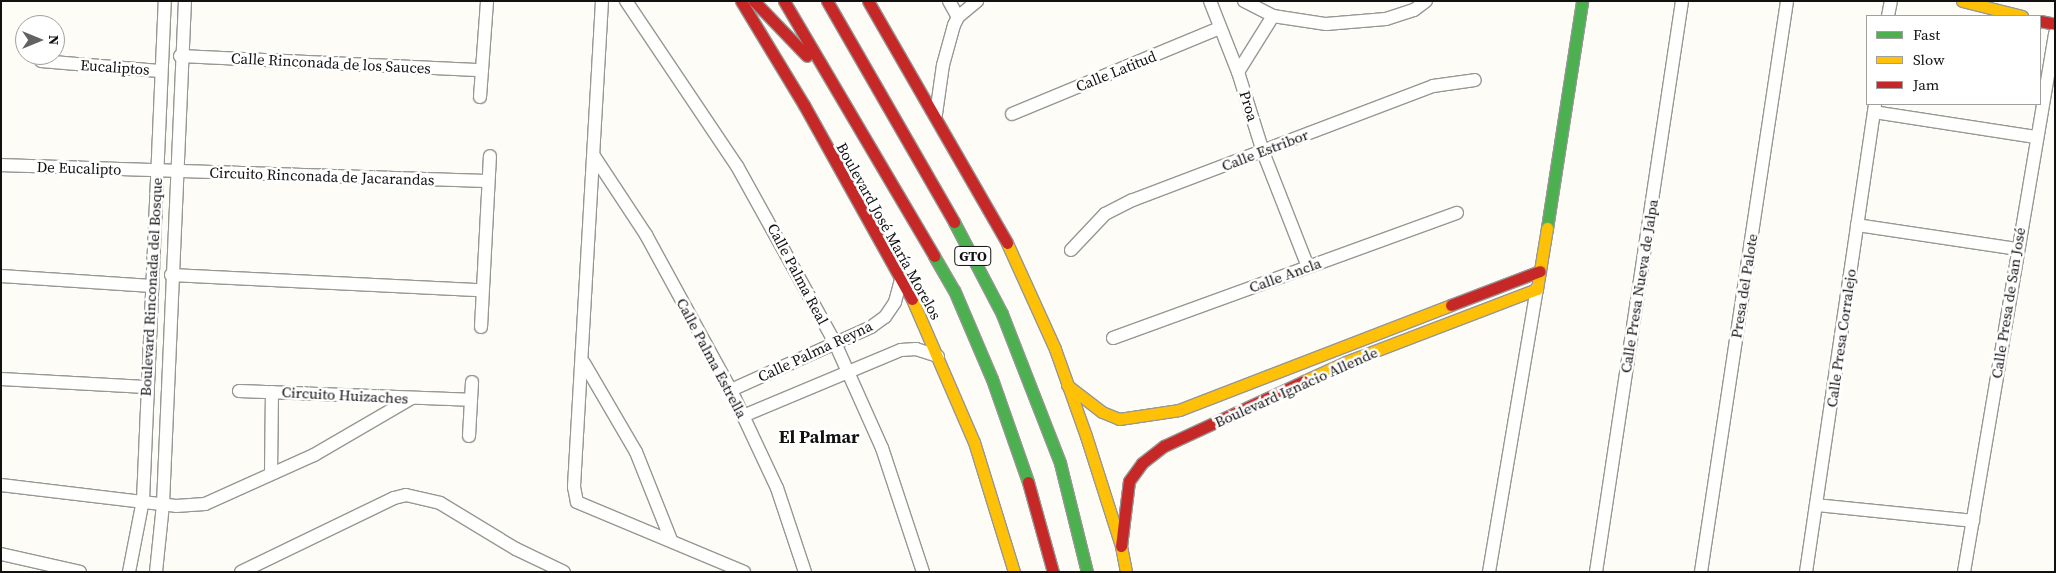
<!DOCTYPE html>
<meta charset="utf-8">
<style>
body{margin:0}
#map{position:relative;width:2056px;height:573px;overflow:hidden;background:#fdfcf7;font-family:"Source Serif 4",serif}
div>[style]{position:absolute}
.roads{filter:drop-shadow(1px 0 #979795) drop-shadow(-1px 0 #979795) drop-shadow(0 1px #979795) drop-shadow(0 -1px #979795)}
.street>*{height:12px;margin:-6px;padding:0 6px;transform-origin:6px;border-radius:6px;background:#fffffe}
.fast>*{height:11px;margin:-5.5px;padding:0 5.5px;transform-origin:5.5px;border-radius:5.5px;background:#4caf50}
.slow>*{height:11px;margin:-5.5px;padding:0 5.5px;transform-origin:5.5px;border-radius:5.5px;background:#ffc107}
.jam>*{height:11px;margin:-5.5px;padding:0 5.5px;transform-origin:5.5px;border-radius:5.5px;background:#c62828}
span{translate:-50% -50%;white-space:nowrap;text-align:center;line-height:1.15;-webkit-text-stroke:5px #fff;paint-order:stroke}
.shield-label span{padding:1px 4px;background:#fff;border:1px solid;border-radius:4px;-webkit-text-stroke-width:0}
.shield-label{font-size:14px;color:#111;font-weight:700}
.street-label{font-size:15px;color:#111}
.quarter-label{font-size:18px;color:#111;font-weight:700}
.frame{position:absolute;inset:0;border:2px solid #111;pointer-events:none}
.legend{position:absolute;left:1866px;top:15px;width:175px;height:90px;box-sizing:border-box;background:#fff;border:1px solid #a0a0a0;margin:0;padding:6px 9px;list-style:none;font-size:15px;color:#111}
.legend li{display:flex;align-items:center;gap:10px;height:25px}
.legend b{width:25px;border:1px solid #a0a0a0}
.north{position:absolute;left:15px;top:15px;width:50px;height:50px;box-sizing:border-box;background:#fff;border:1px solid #a0a0a0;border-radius:50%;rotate:90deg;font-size:14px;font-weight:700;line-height:20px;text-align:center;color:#111}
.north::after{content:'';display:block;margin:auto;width:18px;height:22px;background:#646362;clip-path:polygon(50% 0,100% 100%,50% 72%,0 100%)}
</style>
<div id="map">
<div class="roads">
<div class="street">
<div style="left:602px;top:1px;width:487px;rotate:93.3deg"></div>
<div style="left:574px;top:487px;width:15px;rotate:79deg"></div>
<div style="left:577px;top:502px;width:181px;rotate:22.7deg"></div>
<div style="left:626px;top:1px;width:199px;rotate:56.1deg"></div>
<div style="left:737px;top:166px;width:202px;rotate:61deg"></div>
<div style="left:835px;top:343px;width:115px;rotate:65.9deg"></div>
<div style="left:882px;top:448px;width:131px;rotate:71.7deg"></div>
<div style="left:949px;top:1px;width:18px;rotate:61deg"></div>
<div style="left:1210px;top:1px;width:76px;rotate:68.5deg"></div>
<div style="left:1238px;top:72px;width:84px;rotate:72.6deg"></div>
<div style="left:1263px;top:152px;width:123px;rotate:68.6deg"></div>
<div style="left:1244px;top:1px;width:33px;rotate:27deg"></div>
<div style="left:1273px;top:16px;width:54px;rotate:8.6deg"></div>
<div style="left:1326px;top:24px;width:60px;rotate:-4.8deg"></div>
<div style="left:1386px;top:19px;width:29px;rotate:-18deg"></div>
<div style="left:1414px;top:10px;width:15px;rotate:-37deg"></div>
<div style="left:1888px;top:16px;width:15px;rotate:-79deg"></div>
<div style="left:180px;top:56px;width:302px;rotate:2.7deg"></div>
<div style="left:41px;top:61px;width:119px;rotate:4.8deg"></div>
<div style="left:1238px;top:72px;width:66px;rotate:-58deg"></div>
<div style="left:480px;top:97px;width:96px;rotate:-85.8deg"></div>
<div style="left:1874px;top:112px;width:164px;rotate:8.8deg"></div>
<div style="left:936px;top:114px;width:49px;rotate:-81.9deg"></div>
<div style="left:943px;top:65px;width:41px;rotate:-74.6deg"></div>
<div style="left:954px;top:25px;width:9px;rotate:-63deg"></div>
<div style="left:958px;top:17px;width:25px;rotate:-40deg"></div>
<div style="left:1012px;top:114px;width:225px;rotate:-22.5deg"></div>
<div style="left:594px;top:156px;width:95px;rotate:56.6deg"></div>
<div style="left:646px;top:235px;width:177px;rotate:61.3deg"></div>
<div style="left:731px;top:390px;width:108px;rotate:64.9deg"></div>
<div style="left:777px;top:488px;width:89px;rotate:71.6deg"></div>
<div style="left:1px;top:165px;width:487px;rotate:1.9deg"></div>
<div style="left:1857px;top:225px;width:162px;rotate:8.5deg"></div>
<div style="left:1071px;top:250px;width:50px;rotate:-46.6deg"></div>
<div style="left:1105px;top:214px;width:31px;rotate:-27deg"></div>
<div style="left:1133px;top:200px;width:321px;rotate:-20.8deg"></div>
<div style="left:1433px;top:86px;width:42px;rotate:-8.1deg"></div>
<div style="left:171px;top:275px;width:310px;rotate:2.8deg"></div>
<div style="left:1px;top:276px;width:151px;rotate:3.8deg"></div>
<div style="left:481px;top:327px;width:171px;rotate:-87deg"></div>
<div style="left:1113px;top:338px;width:366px;rotate:-20deg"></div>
<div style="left:584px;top:363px;width:103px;rotate:59.7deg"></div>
<div style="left:636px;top:452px;width:95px;rotate:68.3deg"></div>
<div style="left:1px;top:379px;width:145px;rotate:3.2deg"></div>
<div style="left:731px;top:390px;width:154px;rotate:-24.2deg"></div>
<div style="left:871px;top:327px;width:17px;rotate:-36deg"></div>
<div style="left:885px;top:317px;width:18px;rotate:-56deg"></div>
<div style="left:895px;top:302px;width:24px;rotate:-75deg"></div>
<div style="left:239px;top:391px;width:231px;rotate:2.2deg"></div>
<div style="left:743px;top:416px;width:171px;rotate:-22.7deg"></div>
<div style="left:901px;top:350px;width:15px;rotate:-4deg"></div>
<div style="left:916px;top:349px;width:23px;rotate:18deg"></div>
<div style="left:469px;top:436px;width:54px;rotate:-86.8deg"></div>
<div style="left:271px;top:473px;width:81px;rotate:-89.3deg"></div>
<div style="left:1px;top:485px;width:176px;rotate:6.8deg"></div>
<div style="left:176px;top:506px;width:29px;rotate:-4deg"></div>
<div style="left:205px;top:504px;width:120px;rotate:-24.2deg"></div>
<div style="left:314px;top:455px;width:113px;rotate:-30.2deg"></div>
<div style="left:1816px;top:505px;width:158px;rotate:5.8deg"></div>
<div style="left:1px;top:554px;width:81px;rotate:12.8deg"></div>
<div style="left:129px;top:572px;width:73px;rotate:-79deg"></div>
<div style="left:143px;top:500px;width:499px;rotate:-87.5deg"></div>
<div style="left:156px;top:572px;width:68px;rotate:-84.1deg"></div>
<div style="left:163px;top:504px;width:503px;rotate:-87.5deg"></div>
<div style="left:241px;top:572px;width:170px;rotate:-25.8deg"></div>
<div style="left:394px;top:498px;width:12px;rotate:-14deg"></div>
<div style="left:406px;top:495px;width:35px;rotate:13deg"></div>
<div style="left:440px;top:503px;width:89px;rotate:31.2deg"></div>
<div style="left:516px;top:549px;width:53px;rotate:25.6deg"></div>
<div style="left:1489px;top:572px;width:287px;rotate:-80.4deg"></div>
<div style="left:1596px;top:572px;width:577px;rotate:-81.43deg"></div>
<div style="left:1701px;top:572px;width:577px;rotate:-81.43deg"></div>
<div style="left:1806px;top:572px;width:473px;rotate:-81.6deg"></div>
<div style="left:1964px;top:572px;width:546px;rotate:-80.4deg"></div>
</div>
<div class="fast">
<div style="left:954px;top:222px;width:104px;rotate:62.4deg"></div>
<div style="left:1002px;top:314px;width:160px;rotate:68.7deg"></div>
<div style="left:1060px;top:463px;width:112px;rotate:76.1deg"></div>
<div style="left:1547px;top:228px;width:230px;rotate:-81.2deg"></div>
<div style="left:934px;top:256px;width:39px;rotate:60deg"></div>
<div style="left:954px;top:290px;width:97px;rotate:66.9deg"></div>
<div style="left:992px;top:379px;width:109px;rotate:70.7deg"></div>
</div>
<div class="slow">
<div style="left:1962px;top:1px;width:62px;rotate:14deg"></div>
<div style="left:1007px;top:243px;width:116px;rotate:65.6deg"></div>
<div style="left:1055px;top:349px;width:92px;rotate:70.4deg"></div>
<div style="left:1086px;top:436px;width:115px;rotate:72.3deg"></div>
<div style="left:1121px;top:546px;width:26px;rotate:79deg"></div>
<div style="left:912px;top:299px;width:156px;rotate:66.6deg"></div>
<div style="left:974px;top:442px;width:136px;rotate:72.9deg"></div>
<div style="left:1304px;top:381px;width:46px;rotate:-24.3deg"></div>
<div style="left:1346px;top:362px;width:204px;rotate:-20.9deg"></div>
<div style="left:1537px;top:289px;width:62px;rotate:-80.7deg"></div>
<div style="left:1067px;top:385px;width:44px;rotate:37.6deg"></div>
<div style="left:1102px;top:412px;width:18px;rotate:22deg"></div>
<div style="left:1119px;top:419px;width:61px;rotate:-8.5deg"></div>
<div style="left:1179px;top:410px;width:292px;rotate:-21.1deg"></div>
</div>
<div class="jam">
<div style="left:741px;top:1px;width:122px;rotate:58.8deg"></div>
<div style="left:804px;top:105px;width:222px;rotate:60.9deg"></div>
<div style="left:754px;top:1px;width:76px;rotate:46.1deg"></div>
<div style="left:784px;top:1px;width:296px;rotate:59.5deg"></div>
<div style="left:827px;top:1px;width:255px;rotate:60.1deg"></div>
<div style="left:868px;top:1px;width:279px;rotate:60.1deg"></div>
<div style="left:2040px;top:21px;width:15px;rotate:11deg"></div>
<div style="left:1451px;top:305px;width:95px;rotate:-20.9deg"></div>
<div style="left:1028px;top:482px;width:93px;rotate:74.5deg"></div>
<div style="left:1121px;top:546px;width:65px;rotate:-83deg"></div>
<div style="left:1129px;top:481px;width:22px;rotate:-54deg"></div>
<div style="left:1142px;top:463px;width:28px;rotate:-38deg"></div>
<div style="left:1164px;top:446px;width:154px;rotate:-24.9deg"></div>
</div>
</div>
<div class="shield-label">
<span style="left:973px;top:256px">GTO</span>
</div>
<div class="street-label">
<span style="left:331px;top:63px;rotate:3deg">Calle Rinconada de los Sauces</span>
<span style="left:115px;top:67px;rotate:4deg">Eucaliptos</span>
<span style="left:1116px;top:71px;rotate:-22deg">Calle Latitud</span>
<span style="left:1249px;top:106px;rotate:73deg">Proa</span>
<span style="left:1265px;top:150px;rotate:-21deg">Calle Estribor</span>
<span style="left:79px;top:168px;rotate:2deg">De Eucalipto</span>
<span style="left:322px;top:176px;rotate:2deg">Circuito Rinconada de Jacarandas</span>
<span style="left:889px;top:231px;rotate:61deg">Boulevard José María Morelos</span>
<span style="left:798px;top:274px;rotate:62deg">Calle Palma Real</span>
<span style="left:1285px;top:275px;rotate:-20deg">Calle Ancla</span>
<span style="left:1639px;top:286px;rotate:-81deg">Calle Presa Nueva de Jalpa</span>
<span style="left:1744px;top:286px;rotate:-81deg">Presa del Palote</span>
<span style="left:151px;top:287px;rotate:-87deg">Boulevard Rinconada del Bosque</span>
<span style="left:2008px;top:303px;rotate:-81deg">Calle Presa de San José</span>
<span style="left:1841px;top:338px;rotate:-82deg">Calle Presa Corralejo</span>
<span style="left:815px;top:351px;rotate:-25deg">Calle Palma Reyna</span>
<span style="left:712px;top:358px;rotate:62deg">Calle Palma Estrella</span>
<span style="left:1296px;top:387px;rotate:-24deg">Boulevard Ignacio Allende</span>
<span style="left:345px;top:395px;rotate:3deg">Circuito Huizaches</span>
</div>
<div class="quarter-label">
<span style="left:819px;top:437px">El Palmar</span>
</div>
<div class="frame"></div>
<ul class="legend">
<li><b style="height:6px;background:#4caf50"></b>Fast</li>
<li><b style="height:6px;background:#ffc107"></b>Slow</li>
<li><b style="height:6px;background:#c62828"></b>Jam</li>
</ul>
<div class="north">N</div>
</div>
